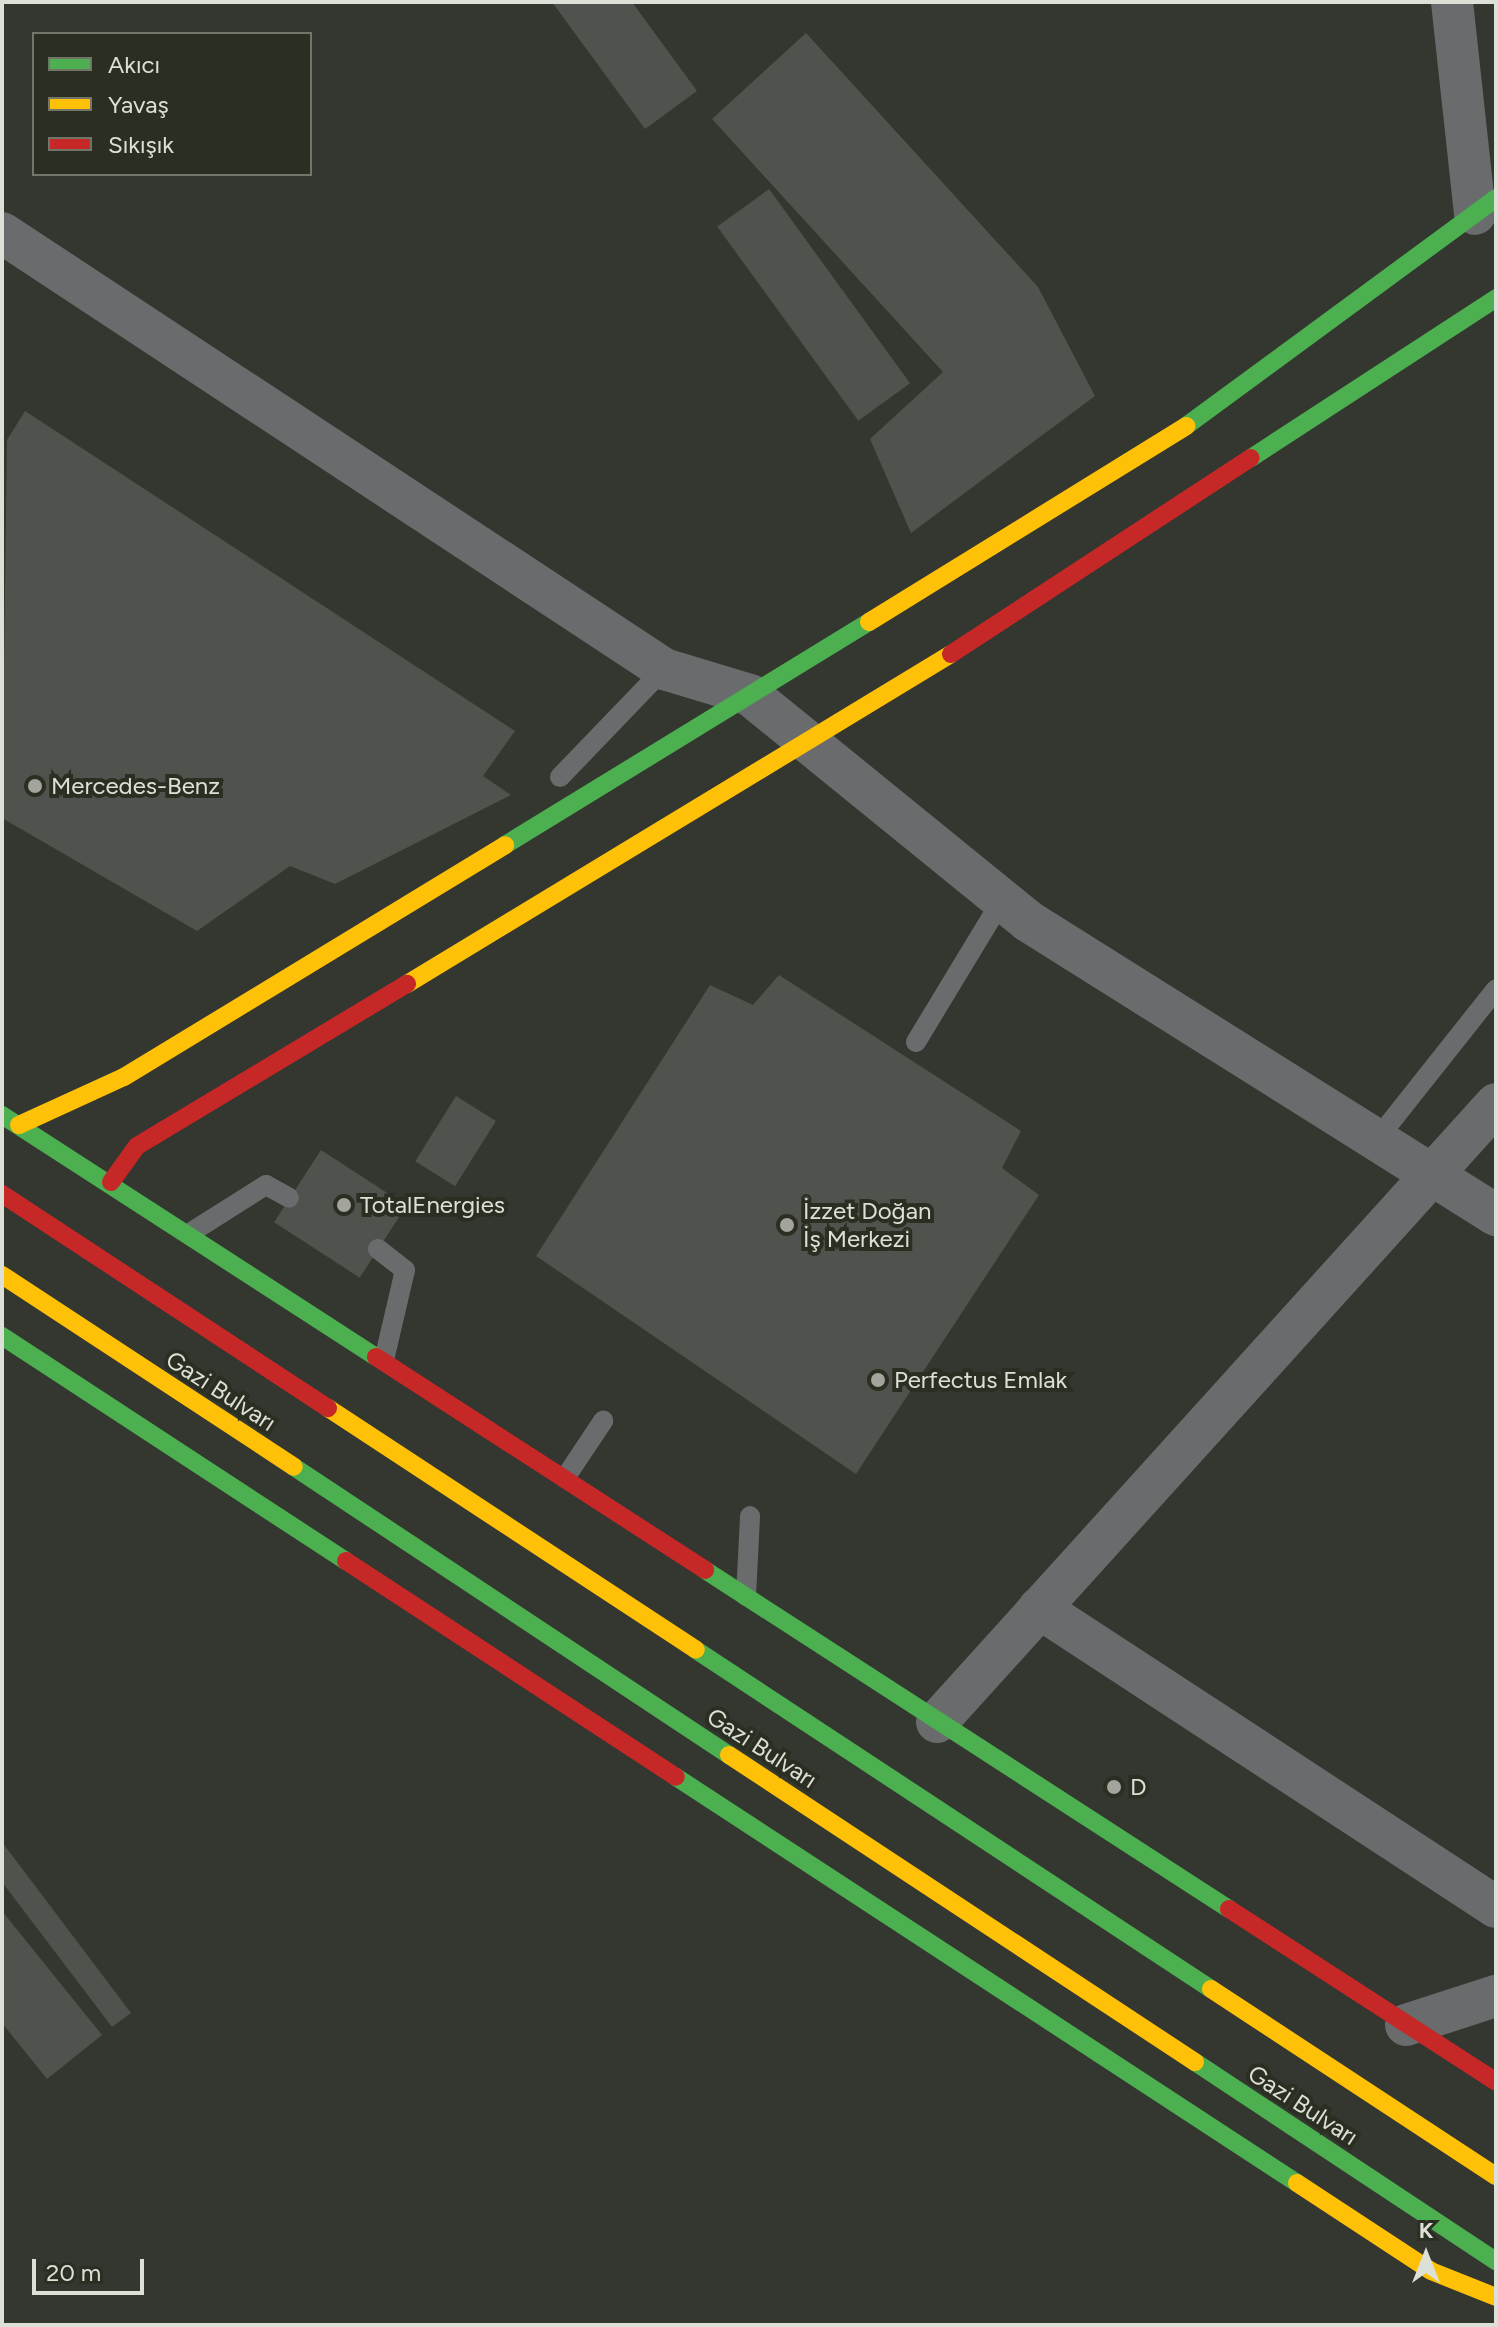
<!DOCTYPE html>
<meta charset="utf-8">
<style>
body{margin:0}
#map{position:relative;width:1498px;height:2327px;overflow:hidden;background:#343630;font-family:Figtree,sans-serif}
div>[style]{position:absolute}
.building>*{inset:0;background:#50524d;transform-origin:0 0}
.lane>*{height:20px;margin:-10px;padding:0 10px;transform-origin:10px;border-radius:10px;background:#6a6b6c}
.street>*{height:42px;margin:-21px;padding:0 21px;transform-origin:21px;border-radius:21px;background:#6a6b6c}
.fast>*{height:18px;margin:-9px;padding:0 9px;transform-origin:9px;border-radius:9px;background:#4caf50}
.slow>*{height:18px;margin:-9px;padding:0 9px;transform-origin:9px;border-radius:9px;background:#ffc107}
.jam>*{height:18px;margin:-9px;padding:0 9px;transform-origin:9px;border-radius:9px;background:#c62828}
.dots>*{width:22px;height:22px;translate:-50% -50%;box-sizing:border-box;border:4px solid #2b2f22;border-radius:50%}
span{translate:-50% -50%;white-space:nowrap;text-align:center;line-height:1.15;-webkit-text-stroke:8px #2b2f22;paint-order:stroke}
.poi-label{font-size:24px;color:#dde0d7}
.left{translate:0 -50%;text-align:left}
.street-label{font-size:24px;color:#dde0d7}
.frame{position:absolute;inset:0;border:4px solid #dde0d7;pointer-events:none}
.legend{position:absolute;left:32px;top:32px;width:280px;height:144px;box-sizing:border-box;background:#2b2f22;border:2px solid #72766a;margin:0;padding:10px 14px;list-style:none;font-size:24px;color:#dde0d7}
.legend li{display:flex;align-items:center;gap:16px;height:40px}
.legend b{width:40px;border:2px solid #72766a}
.north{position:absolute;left:1386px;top:2215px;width:80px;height:80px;-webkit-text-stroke:6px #2b2f22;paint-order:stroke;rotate:0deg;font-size:22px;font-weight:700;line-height:32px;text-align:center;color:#dde0d7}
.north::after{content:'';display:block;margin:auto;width:28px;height:36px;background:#dde0d7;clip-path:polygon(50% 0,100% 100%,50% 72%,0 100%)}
.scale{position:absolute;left:32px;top:2259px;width:112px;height:36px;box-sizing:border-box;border:4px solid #dde0d7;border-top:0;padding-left:10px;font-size:24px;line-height:28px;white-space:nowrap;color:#dde0d7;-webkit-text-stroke:6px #2b2f22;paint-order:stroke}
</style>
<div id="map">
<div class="building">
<div style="clip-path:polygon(552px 2px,632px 2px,697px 91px,645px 129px)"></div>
<div style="clip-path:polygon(806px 33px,1038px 287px,1095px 396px,911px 533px,870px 439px,943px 372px,712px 119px)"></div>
<div style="left:769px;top:189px;width:240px;height:64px;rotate:54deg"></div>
<div style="clip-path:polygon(25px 411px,515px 731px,483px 776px,511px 795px,335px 884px,290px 866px,197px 931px,2px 818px,7px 440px)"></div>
<div style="clip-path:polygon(779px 975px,1021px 1131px,1002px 1168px,1039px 1195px,856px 1474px,536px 1256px,710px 985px,753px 1005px)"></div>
<div style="left:456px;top:1096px;width:47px;height:77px;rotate:32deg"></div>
<div style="left:321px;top:1150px;width:102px;height:86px;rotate:33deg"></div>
<div style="clip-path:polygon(2px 1842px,131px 2013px,112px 2027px,2px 1882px)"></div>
<div style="clip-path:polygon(2px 1911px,102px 2035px,47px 2079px,2px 2023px)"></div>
</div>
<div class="lane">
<div style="left:560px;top:777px;width:150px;rotate:-46.1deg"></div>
<div style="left:916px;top:1042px;width:166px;rotate:-58.8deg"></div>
<div style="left:1378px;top:1138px;width:190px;rotate:-51.6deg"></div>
<div style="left:190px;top:1233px;width:90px;rotate:-32.3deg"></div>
<div style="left:266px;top:1185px;width:26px;rotate:29deg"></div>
<div style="left:378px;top:1249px;width:34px;rotate:38deg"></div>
<div style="left:405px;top:1270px;width:92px;rotate:103.1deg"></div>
<div style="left:565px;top:1478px;width:69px;rotate:-56.3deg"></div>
<div style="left:746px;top:1596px;width:80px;rotate:-87.1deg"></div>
</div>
<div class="street">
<div style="left:1452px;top:2px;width:213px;rotate:83.8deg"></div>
<div style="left:2px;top:233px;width:793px;rotate:33.37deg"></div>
<div style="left:664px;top:669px;width:90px;rotate:16.8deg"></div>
<div style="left:750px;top:695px;width:358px;rotate:39.1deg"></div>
<div style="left:1028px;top:921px;width:553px;rotate:32.14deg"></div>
<div style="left:1039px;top:1608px;width:546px;rotate:33.2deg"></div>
<div style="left:937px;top:1722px;width:833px;rotate:-47.87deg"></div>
<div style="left:1406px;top:2025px;width:95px;rotate:-17.9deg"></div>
</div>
<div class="fast">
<div style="left:1186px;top:426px;width:385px;rotate:-36.3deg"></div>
<div style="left:1251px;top:458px;width:293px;rotate:-33.1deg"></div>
<div style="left:505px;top:845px;width:427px;rotate:-31.5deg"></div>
<div style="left:2px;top:1115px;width:445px;rotate:32.9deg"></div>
<div style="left:2px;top:1336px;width:411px;rotate:33.2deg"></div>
<div style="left:294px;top:1467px;width:522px;rotate:33.51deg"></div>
<div style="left:705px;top:1570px;width:624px;rotate:32.9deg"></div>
<div style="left:696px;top:1650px;width:617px;rotate:33.36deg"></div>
<div style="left:676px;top:1777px;width:742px;rotate:33.18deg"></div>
<div style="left:1195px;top:2062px;width:361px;rotate:33.5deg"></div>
</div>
<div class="slow">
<div style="left:869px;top:622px;width:373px;rotate:-31.7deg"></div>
<div style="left:407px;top:984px;width:636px;rotate:-31.24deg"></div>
<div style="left:19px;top:1125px;width:115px;rotate:-24.6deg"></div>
<div style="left:124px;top:1077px;width:446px;rotate:-31.3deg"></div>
<div style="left:2px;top:1275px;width:349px;rotate:33.3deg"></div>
<div style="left:328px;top:1408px;width:440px;rotate:33.3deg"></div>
<div style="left:729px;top:1755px;width:558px;rotate:33.38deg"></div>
<div style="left:1211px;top:1989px;width:341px;rotate:33.3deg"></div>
<div style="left:1297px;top:2183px;width:160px;rotate:33.3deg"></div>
<div style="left:1431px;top:2271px;width:70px;rotate:21.8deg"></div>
</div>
<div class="jam">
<div style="left:951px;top:654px;width:358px;rotate:-33.2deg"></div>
<div style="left:111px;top:1182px;width:44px;rotate:-54.2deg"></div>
<div style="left:137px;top:1146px;width:315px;rotate:-31deg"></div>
<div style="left:2px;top:1194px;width:390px;rotate:33.3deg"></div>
<div style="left:376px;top:1357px;width:392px;rotate:32.9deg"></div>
<div style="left:346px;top:1561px;width:394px;rotate:33.2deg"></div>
<div style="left:1229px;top:1909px;width:318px;rotate:32.9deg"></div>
</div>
<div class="dots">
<div style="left:35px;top:786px;background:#a2a49d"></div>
<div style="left:344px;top:1205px;background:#a2a49d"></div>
<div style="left:787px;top:1225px;background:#a2a49d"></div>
<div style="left:878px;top:1380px;background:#a2a49d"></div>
<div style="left:1114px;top:1787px;background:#a2a49d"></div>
</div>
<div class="poi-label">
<span class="left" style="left:51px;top:786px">Mercedes-Benz</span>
<span class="left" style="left:360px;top:1205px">TotalEnergies</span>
<span class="left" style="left:803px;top:1225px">İzzet Doğan<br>İş Merkezi</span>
<span class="left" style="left:894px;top:1380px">Perfectus Emlak</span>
<span class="left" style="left:1130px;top:1787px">D</span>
</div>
<div class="street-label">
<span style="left:221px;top:1391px;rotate:33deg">Gazi Bulvarı</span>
<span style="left:762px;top:1748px;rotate:33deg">Gazi Bulvarı</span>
<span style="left:1303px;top:2105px;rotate:33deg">Gazi Bulvarı</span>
</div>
<div class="frame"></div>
<ul class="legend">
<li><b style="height:10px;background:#4caf50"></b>Akıcı</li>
<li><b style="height:10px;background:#ffc107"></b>Yavaş</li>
<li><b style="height:10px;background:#c62828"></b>Sıkışık</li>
</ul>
<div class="north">K</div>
<div class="scale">20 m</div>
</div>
